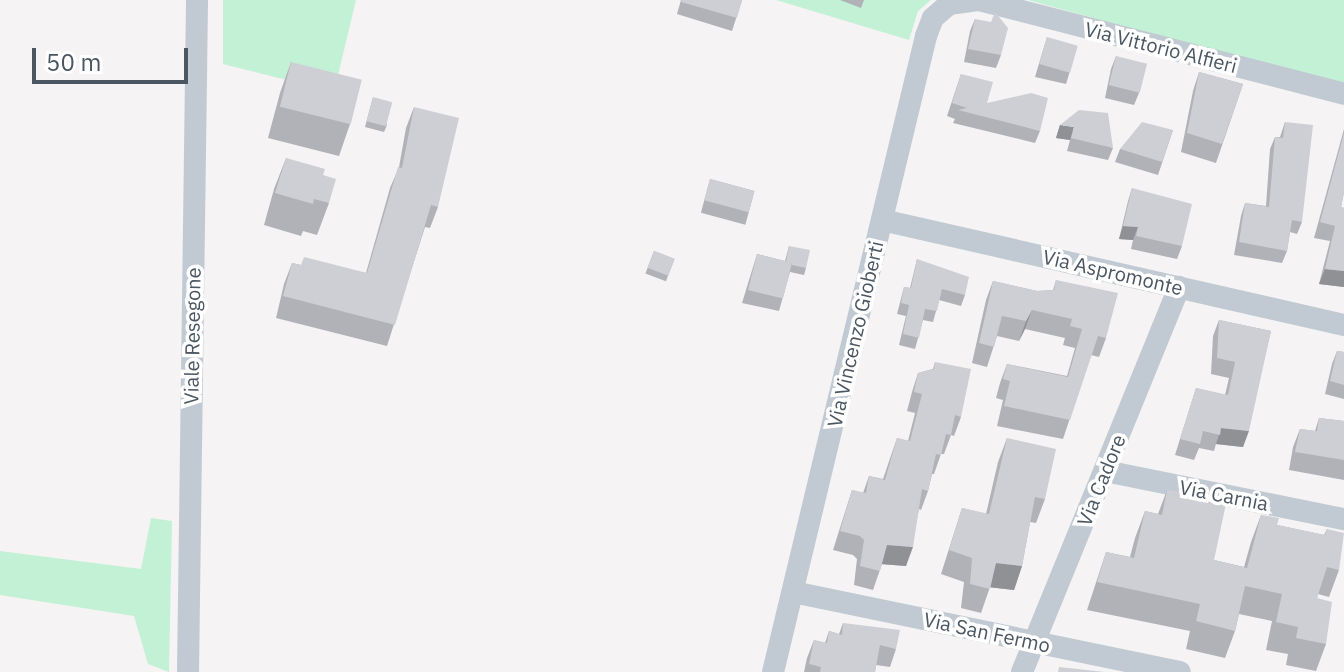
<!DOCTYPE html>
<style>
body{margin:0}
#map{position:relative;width:1344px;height:672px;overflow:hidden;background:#f5f3f3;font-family:"IBM Plex Sans",sans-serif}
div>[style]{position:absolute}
.green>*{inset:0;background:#c3f1d5}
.minor>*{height:22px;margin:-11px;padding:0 11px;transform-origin:11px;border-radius:11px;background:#c1cad2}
.wall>*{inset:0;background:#b0b2b7;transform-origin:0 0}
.shaded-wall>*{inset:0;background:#909195}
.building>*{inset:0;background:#cdcfd5;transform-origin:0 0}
span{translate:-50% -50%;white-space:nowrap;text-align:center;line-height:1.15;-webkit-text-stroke:7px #fff;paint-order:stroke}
.street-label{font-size:20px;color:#4a5661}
.scale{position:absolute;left:32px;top:48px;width:156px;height:36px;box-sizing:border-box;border:4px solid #4a5661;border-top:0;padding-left:10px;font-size:24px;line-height:28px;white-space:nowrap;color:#4a5661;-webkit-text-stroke:6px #fff;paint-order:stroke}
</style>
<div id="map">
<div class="green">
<div style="clip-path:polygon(223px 0,356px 0,334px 92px,223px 64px)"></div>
<div style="clip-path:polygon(776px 0,931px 0,918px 11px,909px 40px)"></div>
<div style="clip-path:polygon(1028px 0,1344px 0,1344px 90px,1196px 46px)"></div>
<div style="clip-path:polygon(151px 518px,172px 521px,169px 672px,148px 664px,134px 616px,0 595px,0 551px,141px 569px)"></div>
</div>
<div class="minor">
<div style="left:979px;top:0;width:377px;rotate:14.4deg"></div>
<div style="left:882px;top:220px;width:474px;rotate:12.8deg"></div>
<div style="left:1105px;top:471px;width:244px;rotate:11.4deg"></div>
<div style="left:793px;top:592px;width:395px;rotate:11.7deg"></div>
<div style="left:188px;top:672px;width:672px;rotate:-89.23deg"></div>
<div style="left:773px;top:672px;width:654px;rotate:-76.47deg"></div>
<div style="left:926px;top:36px;width:19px;rotate:-69deg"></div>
<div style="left:933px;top:18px;width:21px;rotate:-41deg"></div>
<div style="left:949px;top:4px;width:27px;rotate:-8deg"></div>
<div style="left:1022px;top:672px;width:416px;rotate:-67.8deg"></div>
</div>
<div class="wall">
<div style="clip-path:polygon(681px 0,742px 0,732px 31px,677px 14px)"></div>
<div style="clip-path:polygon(840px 0,864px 0,861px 8px)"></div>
<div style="clip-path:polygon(975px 19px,1001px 55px,996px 68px,964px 62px,970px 31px)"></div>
<div style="clip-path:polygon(1047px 37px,1070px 71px,1066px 84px,1035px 77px)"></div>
<div style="clip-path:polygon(1116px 56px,1139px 93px,1134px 105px,1105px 98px,1111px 69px)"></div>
<div style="clip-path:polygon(291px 62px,350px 124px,339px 156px,268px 138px,280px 93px)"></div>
<div style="clip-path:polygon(1199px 72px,1243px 84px,1216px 163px,1181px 152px,1193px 91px)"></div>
<div style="clip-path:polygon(961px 74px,987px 103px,1040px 131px,1035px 143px,953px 123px,955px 119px,947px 116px)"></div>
<div style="clip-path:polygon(373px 97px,387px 125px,384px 132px,365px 127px)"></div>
<div style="clip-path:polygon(414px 107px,438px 207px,430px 228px,425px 227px,387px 346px,276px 318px,284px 284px,292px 263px,301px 265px,366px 273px,390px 188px,399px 167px,406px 128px)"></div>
<div style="clip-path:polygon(1285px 122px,1302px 222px,1297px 234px,1290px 232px,1287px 251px,1282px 263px,1234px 255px,1241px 216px,1245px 203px,1266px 206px,1270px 149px,1275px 137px,1280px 137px)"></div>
<div style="clip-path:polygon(1060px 125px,1113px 148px,1108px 160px,1067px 151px,1070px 140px,1056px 138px)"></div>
<div style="clip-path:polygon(1344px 129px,1344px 192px,1341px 207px,1344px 208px,1344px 287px,1319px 284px,1330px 241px,1314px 238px)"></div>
<div style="clip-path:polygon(1173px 130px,1158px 175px,1115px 162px,1120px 149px)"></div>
<div style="clip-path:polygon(286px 158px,323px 175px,329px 203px,317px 235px,303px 231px,301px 236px,264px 225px,274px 189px)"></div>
<div style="left:710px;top:179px;width:46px;height:35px;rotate:15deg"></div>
<div style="clip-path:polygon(1132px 188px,1182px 246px,1177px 259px,1131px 249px,1133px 240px,1119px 239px,1128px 201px)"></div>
<div style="clip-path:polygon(789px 246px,806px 268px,804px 275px,790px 272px,779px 311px,742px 303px,757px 254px,785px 261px)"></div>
<div style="left:654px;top:251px;width:22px;height:24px;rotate:21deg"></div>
<div style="clip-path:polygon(917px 259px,965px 295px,961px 306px,939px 300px,933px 322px,923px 320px,915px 349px,899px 345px,906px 316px,897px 314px,904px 287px,910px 288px)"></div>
<div style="clip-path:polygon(1056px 280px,1106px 338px,1099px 357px,1091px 355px,1063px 439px,997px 426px,1003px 400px,996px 398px,1000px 383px,1007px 364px,1067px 376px,1075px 348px,1063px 345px,1065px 338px,1025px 329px,1019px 341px,997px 336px,987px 367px,972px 363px,986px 300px,993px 281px,1037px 291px,1053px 290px)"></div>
<div style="clip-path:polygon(1219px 320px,1271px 331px,1243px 447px,1216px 444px,1214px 451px,1199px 448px,1194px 460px,1175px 455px,1196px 388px,1225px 395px,1229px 378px,1211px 374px,1213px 336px)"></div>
<div style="clip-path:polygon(1337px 351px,1344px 352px,1344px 399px,1325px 394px,1332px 364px)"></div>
<div style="clip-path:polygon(935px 362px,961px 417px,954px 436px,951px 435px,944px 454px,941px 454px,934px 474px,932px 474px,928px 491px,921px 510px,919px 509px,906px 566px,882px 564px,873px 590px,854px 585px,857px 559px,853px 555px,833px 550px,852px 490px,863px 493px,869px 476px,883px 479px,897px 438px,908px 441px,915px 413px,907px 411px,912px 392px,918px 373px,933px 369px)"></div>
<div style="clip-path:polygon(1319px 418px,1344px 421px,1344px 480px,1289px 470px,1293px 447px,1300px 429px,1315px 431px)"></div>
<div style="clip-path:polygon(1007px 438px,1045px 499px,1036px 523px,1030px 522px,1022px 566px,1014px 590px,990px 587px,981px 613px,961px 608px,964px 582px,941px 574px,962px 508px,986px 514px,998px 462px)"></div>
<div style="clip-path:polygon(1167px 490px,1214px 560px,1244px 567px,1251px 542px,1261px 515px,1277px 525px,1324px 535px,1327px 529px,1339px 570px,1329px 597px,1318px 594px,1317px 598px,1326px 644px,1316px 671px,1286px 665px,1288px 654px,1266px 650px,1272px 621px,1239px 614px,1235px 631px,1225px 658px,1186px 649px,1190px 631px,1087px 610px,1106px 552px,1130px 557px,1135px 538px,1145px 511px,1158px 514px)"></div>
<div style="clip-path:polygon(843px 623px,896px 649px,890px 667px,876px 665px,875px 672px,804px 672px,807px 658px,814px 640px,825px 643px,829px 631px,839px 634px)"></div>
</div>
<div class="shaded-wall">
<div style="clip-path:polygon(1060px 125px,1074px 127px,1070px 140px,1056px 138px)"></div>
<div style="clip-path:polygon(1123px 226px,1138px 227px,1133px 240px,1119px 239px)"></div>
<div style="clip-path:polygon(1325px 269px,1344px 271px,1344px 287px,1319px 284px)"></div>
<div style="clip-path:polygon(1032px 310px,1025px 329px,1019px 341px,1026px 321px)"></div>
<div style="clip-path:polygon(1221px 428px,1249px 431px,1243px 447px,1216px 444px)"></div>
<div style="clip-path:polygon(887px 545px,913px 547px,906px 566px,880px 564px)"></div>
<div style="clip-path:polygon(996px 563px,1022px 566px,1014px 590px,987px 587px)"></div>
</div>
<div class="building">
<div style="clip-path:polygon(682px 0,742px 0,737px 18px,681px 2px)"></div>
<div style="clip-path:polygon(995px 12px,1008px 28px,1001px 55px,968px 49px,975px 19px,991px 22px)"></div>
<div style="left:1047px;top:37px;width:32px;height:28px;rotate:16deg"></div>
<div style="left:1116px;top:56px;width:32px;height:30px;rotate:14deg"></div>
<div style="left:291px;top:62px;width:73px;height:46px;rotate:14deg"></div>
<div style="clip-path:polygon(1199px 72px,1243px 84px,1222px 144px,1187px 133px)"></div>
<div style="clip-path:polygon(961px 74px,993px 82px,987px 103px,1031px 93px,1048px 98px,1040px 131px,958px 110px,967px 108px,952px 103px)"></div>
<div style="left:373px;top:97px;width:20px;height:25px;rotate:15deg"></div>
<div style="clip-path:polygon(414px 107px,459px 118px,438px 207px,431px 205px,395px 325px,283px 296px,292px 263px,301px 265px,304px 257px,367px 273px,398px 167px,402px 168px)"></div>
<div style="clip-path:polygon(1079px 110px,1108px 113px,1113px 148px,1071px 138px,1074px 127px,1060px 125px)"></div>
<div style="clip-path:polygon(1142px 122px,1173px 130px,1162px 162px,1120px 149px)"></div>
<div style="clip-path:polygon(1285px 122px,1313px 125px,1302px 222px,1292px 220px,1287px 251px,1239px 242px,1245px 203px,1269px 207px,1275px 137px,1283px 138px)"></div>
<div style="clip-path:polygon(1344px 133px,1344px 192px,1341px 207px,1344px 208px,1344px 271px,1325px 269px,1335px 226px,1320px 222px)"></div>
<div style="clip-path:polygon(286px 158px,325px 169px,323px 175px,336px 179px,329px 203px,314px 199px,313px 204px,275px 193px)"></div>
<div style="left:710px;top:179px;width:46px;height:22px;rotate:15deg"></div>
<div style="clip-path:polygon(1132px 188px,1192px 204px,1182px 246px,1136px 236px,1138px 227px,1123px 226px)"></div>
<div style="clip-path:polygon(789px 246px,810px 250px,806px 268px,792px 265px,792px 263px,786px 262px)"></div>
<div style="left:654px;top:251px;width:22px;height:18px;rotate:21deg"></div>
<div style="left:757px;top:254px;width:36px;height:37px;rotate:14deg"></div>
<div style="clip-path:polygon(917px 259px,969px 277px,965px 295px,942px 289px,937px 311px,925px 309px,919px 338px,903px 334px,909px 305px,901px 303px,904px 287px,911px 288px)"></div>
<div style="clip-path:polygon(1056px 280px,1118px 293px,1106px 338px,1098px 336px,1070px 420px,1004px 406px,1010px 381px,1003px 379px,1007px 364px,1068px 377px,1082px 329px,1070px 326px,1072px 319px,1032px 310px,1026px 321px,1002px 316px,994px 347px,979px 343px,993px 281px,1037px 291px,1054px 290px)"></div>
<div style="clip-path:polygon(1219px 320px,1271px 331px,1249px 431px,1221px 428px,1220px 435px,1203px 431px,1200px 444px,1180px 439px,1196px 388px,1228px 395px,1235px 362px,1217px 358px)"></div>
<div style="clip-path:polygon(1337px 351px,1344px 352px,1344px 385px,1330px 381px)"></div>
<div style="clip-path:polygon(935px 362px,971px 369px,961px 417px,955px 415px,951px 435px,946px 434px,941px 455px,936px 454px,928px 491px,922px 489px,913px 547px,887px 545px,880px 571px,860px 566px,864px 540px,860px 536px,840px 531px,852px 490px,866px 493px,869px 476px,885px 480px,897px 438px,910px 441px,922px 394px,914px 392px,918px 373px,934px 369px)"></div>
<div style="clip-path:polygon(1319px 418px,1344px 421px,1344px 460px,1295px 452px,1300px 429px,1317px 431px)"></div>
<div style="clip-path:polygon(1007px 438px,1056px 449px,1045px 499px,1035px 497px,1022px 566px,996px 563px,990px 589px,970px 584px,972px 558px,949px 550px,962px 508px,989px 514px)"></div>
<div style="clip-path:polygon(1167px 490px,1227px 499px,1214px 560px,1247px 568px,1261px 515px,1279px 518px,1277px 525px,1325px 535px,1327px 529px,1344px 533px,1339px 570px,1327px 567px,1317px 598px,1332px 602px,1326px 644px,1296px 638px,1298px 627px,1276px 622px,1282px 594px,1245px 586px,1235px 631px,1196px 621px,1200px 604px,1097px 582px,1106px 552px,1134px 558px,1145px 511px,1162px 515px)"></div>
<div style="clip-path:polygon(843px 623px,900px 630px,896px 649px,880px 645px,875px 672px,820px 672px,821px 667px,809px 664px,814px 640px,827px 643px,829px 631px,842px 635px)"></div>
<div style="clip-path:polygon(1059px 667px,1105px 672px,1058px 672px)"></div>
</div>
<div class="street-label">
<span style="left:1161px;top:47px;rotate:14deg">Via Vittorio Alfieri</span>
<span style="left:1113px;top:272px;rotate:13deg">Via Aspromonte</span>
<span style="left:855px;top:334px;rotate:-77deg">Via Vincenzo Gioberti</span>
<span style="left:192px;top:336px;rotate:-89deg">Viale Resegone</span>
<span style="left:1101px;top:480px;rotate:-68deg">Via Cadore</span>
<span style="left:1224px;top:495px;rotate:11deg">Via Carnia</span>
<span style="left:987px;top:632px;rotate:12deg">Via San Fermo</span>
</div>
<div class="scale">50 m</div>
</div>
